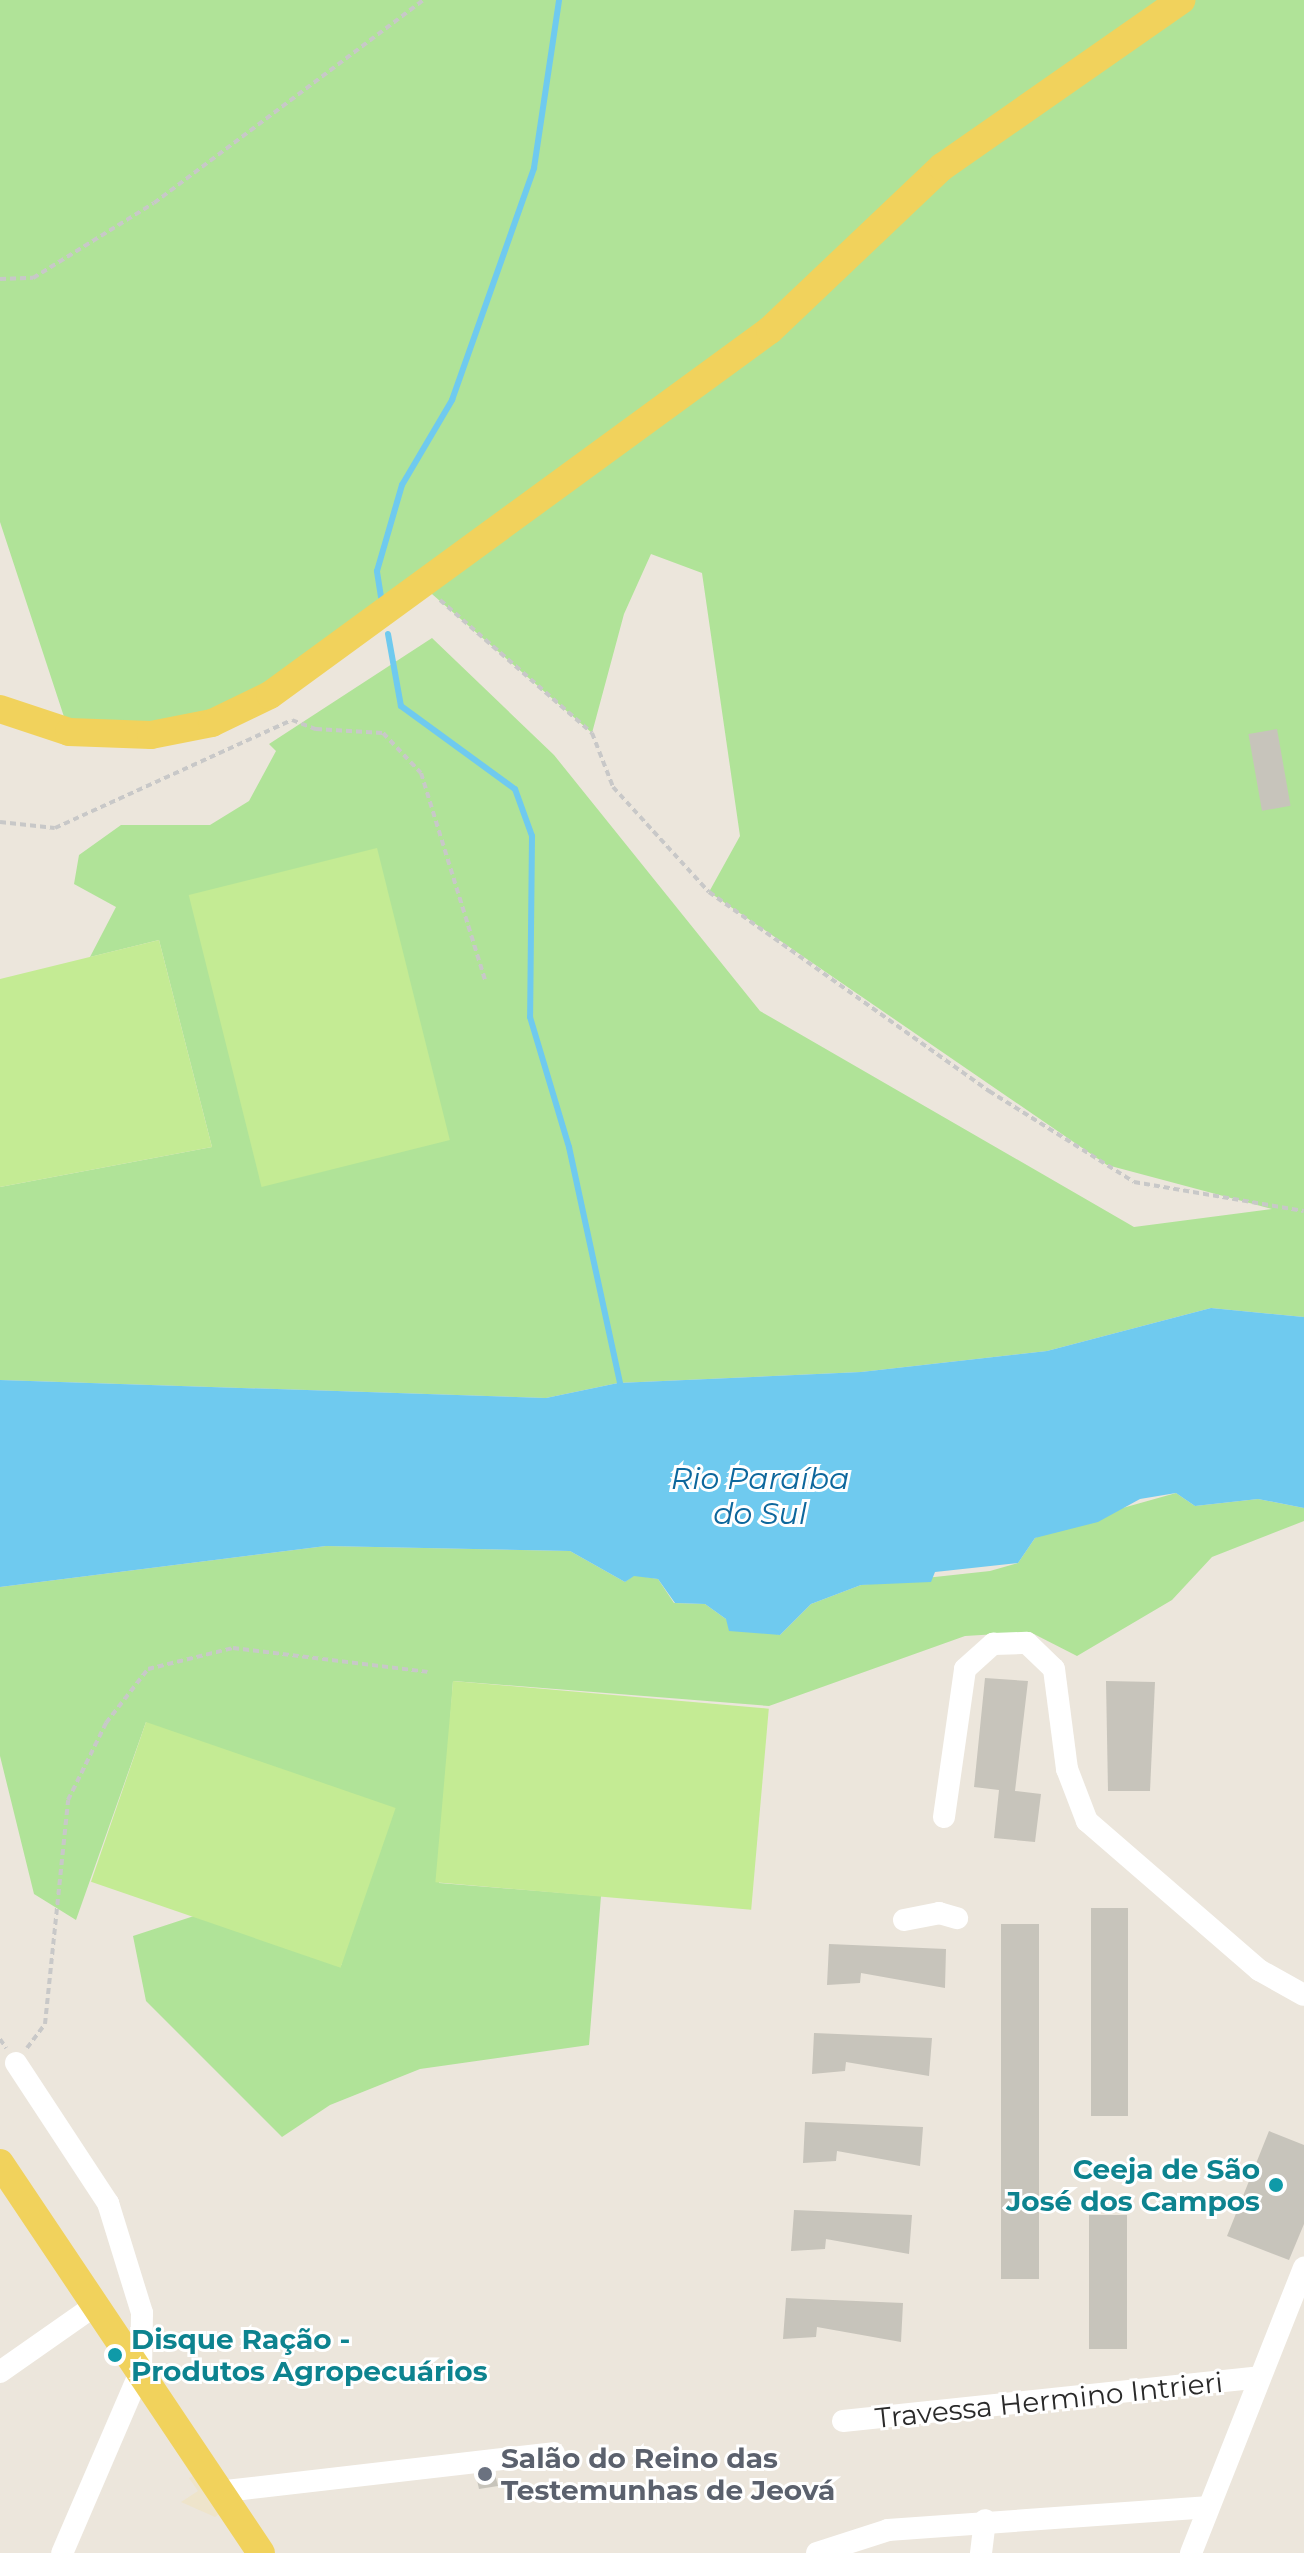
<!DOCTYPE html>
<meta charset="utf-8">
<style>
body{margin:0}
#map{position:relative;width:1304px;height:2553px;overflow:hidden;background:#ece6dc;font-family:Montserrat,sans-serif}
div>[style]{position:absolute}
.education>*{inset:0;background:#eee4cb}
.green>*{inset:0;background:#b0e398}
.pitch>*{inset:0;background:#c4eb94;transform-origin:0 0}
.water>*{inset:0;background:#6fcaef}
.stream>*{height:6px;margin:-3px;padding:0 3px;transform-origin:3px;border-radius:3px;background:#6fcaef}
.building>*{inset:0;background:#c7c4bb;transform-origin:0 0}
.path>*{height:4px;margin-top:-2px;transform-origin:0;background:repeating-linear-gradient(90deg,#c8c8c8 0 6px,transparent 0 10px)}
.minor>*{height:22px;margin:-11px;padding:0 11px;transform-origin:11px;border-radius:11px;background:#fff}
.major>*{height:28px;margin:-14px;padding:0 14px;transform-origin:14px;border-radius:14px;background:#f1d25c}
.dots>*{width:22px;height:22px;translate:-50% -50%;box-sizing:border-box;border:4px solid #fff;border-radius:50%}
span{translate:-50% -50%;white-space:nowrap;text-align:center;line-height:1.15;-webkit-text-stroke:6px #fff;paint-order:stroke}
.culture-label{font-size:28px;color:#0d838f;font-weight:700}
.right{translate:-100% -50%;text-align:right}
.left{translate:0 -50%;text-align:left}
.street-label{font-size:28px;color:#2a2a2a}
.worship-label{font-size:28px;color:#5b616d;font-weight:700}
.water-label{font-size:30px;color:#0d679c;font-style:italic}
</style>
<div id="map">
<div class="education">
<div style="clip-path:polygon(205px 2470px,229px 2507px,215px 2517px,181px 2502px,198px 2491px,189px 2478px)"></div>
</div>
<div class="green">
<div style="clip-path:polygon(0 0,1304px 0,1304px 1317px,1211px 1308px,1047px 1351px,861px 1372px,618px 1383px,546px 1398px,0 1380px,0 1187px,212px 1147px,159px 940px,90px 957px,116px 907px,74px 884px,79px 855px,121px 825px,210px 825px,249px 801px,276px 751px,269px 744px,432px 638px,554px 755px,760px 1011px,1134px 1227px,1272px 1209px,1107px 1165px,709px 892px,740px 836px,702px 573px,651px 554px,624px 614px,592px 733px,425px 588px,239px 712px,69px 732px,0 522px)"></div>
<div style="clip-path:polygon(1176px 1493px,1195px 1506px,1258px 1499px,1304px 1508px,1304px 1521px,1212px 1557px,1172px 1600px,1077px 1656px,1030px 1632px,965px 1636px,769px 1706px,453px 1681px,439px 1883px,601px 1896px,589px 2045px,420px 2069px,330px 2105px,282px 2137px,146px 2001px,133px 1936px,194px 1916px,342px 1965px,146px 1722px,76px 1920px,34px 1894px,0 1756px,0 1587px,326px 1546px,570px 1551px,625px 1582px,634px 1575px,658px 1579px,674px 1603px,705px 1604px,726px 1619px,780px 1635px,811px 1604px,861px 1585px,990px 1571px,1018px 1563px,1035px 1538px,1062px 1525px)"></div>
</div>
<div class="pitch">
<div style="left:377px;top:848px;width:301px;height:194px;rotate:76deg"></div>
<div style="clip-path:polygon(159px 940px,212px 1147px,0 1187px,0 979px)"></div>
<div style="left:453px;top:1681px;width:317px;height:202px;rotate:5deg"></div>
<div style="left:146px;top:1722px;width:264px;height:169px;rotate:19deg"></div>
</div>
<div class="water">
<div style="clip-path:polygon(1211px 1308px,1304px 1317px,1304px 1508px,1258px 1499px,1195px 1506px,1176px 1493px,1140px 1499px,1098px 1522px,1035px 1538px,1018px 1563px,935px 1572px,931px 1582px,861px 1585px,811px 1604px,780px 1635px,729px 1631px,726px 1619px,705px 1604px,675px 1603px,658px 1579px,634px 1576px,625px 1582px,570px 1551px,326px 1546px,0 1587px,0 1380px,546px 1398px,618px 1383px,861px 1372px,1047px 1351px)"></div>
</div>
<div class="stream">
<div style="left:381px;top:597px;width:26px;rotate:-99deg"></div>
<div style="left:377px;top:571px;width:90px;rotate:-73.8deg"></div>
<div style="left:402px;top:485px;width:99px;rotate:-59.5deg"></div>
<div style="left:452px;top:400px;width:246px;rotate:-70.5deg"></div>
<div style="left:534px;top:168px;width:170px;rotate:-81.5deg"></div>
<div style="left:388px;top:634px;width:73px;rotate:79.8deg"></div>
<div style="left:401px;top:706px;width:141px;rotate:36.1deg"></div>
<div style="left:515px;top:789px;width:50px;rotate:70.1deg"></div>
<div style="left:532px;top:836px;width:181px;rotate:90.6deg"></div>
<div style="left:530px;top:1017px;width:136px;rotate:73.3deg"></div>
<div style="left:569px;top:1147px;width:247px;rotate:77.8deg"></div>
</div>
<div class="building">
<div style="left:1277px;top:729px;width:78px;height:29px;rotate:80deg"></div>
<div style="clip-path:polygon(985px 1678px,1028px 1681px,1015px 1791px,1041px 1794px,1035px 1842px,994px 1838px,999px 1790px,974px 1787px)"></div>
<div style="clip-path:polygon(1106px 1681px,1155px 1682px,1150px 1791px,1108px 1791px)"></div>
<div style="left:1091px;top:1908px;width:37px;height:208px"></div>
<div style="left:1001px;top:1924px;width:38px;height:355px"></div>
<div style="clip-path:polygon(829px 1944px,946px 1949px,945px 1988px,861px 1973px,860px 1983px,827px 1985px)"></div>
<div style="clip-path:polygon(814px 2033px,932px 2038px,929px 2076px,846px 2062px,845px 2071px,812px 2074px)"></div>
<div style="clip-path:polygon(805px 2122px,923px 2127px,920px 2166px,837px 2151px,836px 2161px,803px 2163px)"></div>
<div style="clip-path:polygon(1269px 2131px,1304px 2145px,1304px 2224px,1289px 2260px,1227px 2236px)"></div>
<div style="clip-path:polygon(794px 2210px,912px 2215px,909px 2254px,826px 2239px,825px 2249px,791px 2251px)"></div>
<div style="left:1089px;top:2215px;width:38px;height:134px"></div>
<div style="clip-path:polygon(786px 2298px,903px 2303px,901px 2342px,817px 2327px,816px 2337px,783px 2339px)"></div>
<div style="clip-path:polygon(495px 2474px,498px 2486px,479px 2489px,476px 2476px)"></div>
</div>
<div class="path">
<div style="left:0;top:279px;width:33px;rotate:-2deg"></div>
<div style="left:33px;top:278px;width:142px;rotate:-31.8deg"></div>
<div style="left:154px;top:203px;width:337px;rotate:-37deg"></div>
<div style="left:440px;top:600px;width:202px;rotate:41.2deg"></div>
<div style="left:592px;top:733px;width:58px;rotate:68.7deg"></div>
<div style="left:613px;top:787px;width:142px;rotate:47.6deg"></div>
<div style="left:709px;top:892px;width:344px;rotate:35.4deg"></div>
<div style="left:989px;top:1091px;width:171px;rotate:32.1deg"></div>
<div style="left:1134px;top:1182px;width:172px;rotate:9.7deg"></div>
<div style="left:0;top:822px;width:55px;rotate:6.2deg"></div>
<div style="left:55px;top:828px;width:260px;rotate:-24.5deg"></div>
<div style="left:292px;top:720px;width:26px;rotate:21deg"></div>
<div style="left:316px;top:729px;width:67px;rotate:3.4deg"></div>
<div style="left:383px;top:733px;width:55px;rotate:46.5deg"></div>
<div style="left:421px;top:773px;width:217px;rotate:72.8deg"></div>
<div style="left:0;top:2039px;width:11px;rotate:56deg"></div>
<div style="left:27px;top:2048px;width:30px;rotate:-53deg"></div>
<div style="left:45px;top:2024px;width:225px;rotate:-84.1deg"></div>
<div style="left:68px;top:1800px;width:86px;rotate:-63.7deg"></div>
<div style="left:106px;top:1723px;width:68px;rotate:-52.1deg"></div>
<div style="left:148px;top:1669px;width:88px;rotate:-13.9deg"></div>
<div style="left:233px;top:1648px;width:196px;rotate:7deg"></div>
</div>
<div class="minor">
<div style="left:944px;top:1817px;width:149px;rotate:-81.9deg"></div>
<div style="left:965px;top:1669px;width:38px;rotate:-42deg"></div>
<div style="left:993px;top:1644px;width:34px;rotate:-2deg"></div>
<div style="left:1027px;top:1643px;width:37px;rotate:44deg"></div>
<div style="left:1054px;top:1669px;width:101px;rotate:82.6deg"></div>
<div style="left:1067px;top:1769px;width:56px;rotate:69deg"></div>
<div style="left:1087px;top:1821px;width:228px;rotate:40.9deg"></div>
<div style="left:1259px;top:1970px;width:51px;rotate:29.1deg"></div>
<div style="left:904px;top:1920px;width:36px;rotate:-11deg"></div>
<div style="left:939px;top:1913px;width:19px;rotate:16deg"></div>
<div style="left:16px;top:2063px;width:168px;rotate:56.7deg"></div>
<div style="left:108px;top:2203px;width:115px;rotate:72.8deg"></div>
<div style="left:142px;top:2313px;width:57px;rotate:91deg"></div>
<div style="left:141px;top:2370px;width:199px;rotate:113.3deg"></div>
<div style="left:0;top:2372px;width:118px;rotate:-35deg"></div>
<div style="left:843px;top:2421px;width:414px;rotate:-6deg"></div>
<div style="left:226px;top:2491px;width:330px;rotate:-6.6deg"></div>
<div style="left:817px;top:2553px;width:75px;rotate:-17.9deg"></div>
<div style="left:888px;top:2530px;width:319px;rotate:-4.1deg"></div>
<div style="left:981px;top:2553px;width:33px;rotate:-83deg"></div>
<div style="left:1191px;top:2553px;width:307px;rotate:-68.4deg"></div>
</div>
<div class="major">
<div style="left:0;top:709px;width:73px;rotate:18.4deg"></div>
<div style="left:69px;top:732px;width:82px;rotate:2.1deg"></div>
<div style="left:151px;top:735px;width:62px;rotate:-11.1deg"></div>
<div style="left:212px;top:723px;width:64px;rotate:-25.8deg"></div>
<div style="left:270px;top:695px;width:619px;rotate:-36.13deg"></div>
<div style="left:770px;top:330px;width:237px;rotate:-43.5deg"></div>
<div style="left:942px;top:167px;width:292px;rotate:-34.9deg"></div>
<div style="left:0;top:2163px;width:469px;rotate:56.2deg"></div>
</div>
<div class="dots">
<div style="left:1276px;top:2185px;background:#0f9aa8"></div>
<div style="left:115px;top:2355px;background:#0f9aa8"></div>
<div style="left:485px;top:2474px;background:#6b7280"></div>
</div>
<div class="culture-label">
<span class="right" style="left:1260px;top:2185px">Ceeja de São<br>José dos Campos</span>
<span class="left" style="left:131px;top:2355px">Disque Ração -<br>Produtos Agropecuários</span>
</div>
<div class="street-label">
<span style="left:1049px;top:2400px;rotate:-6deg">Travessa Hermino Intrieri</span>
</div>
<div class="worship-label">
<span class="left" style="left:501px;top:2474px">Salão do Reino das<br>Testemunhas de Jeová</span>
</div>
<div class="water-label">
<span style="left:760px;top:1496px">Rio Paraíba<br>do Sul</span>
</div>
</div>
